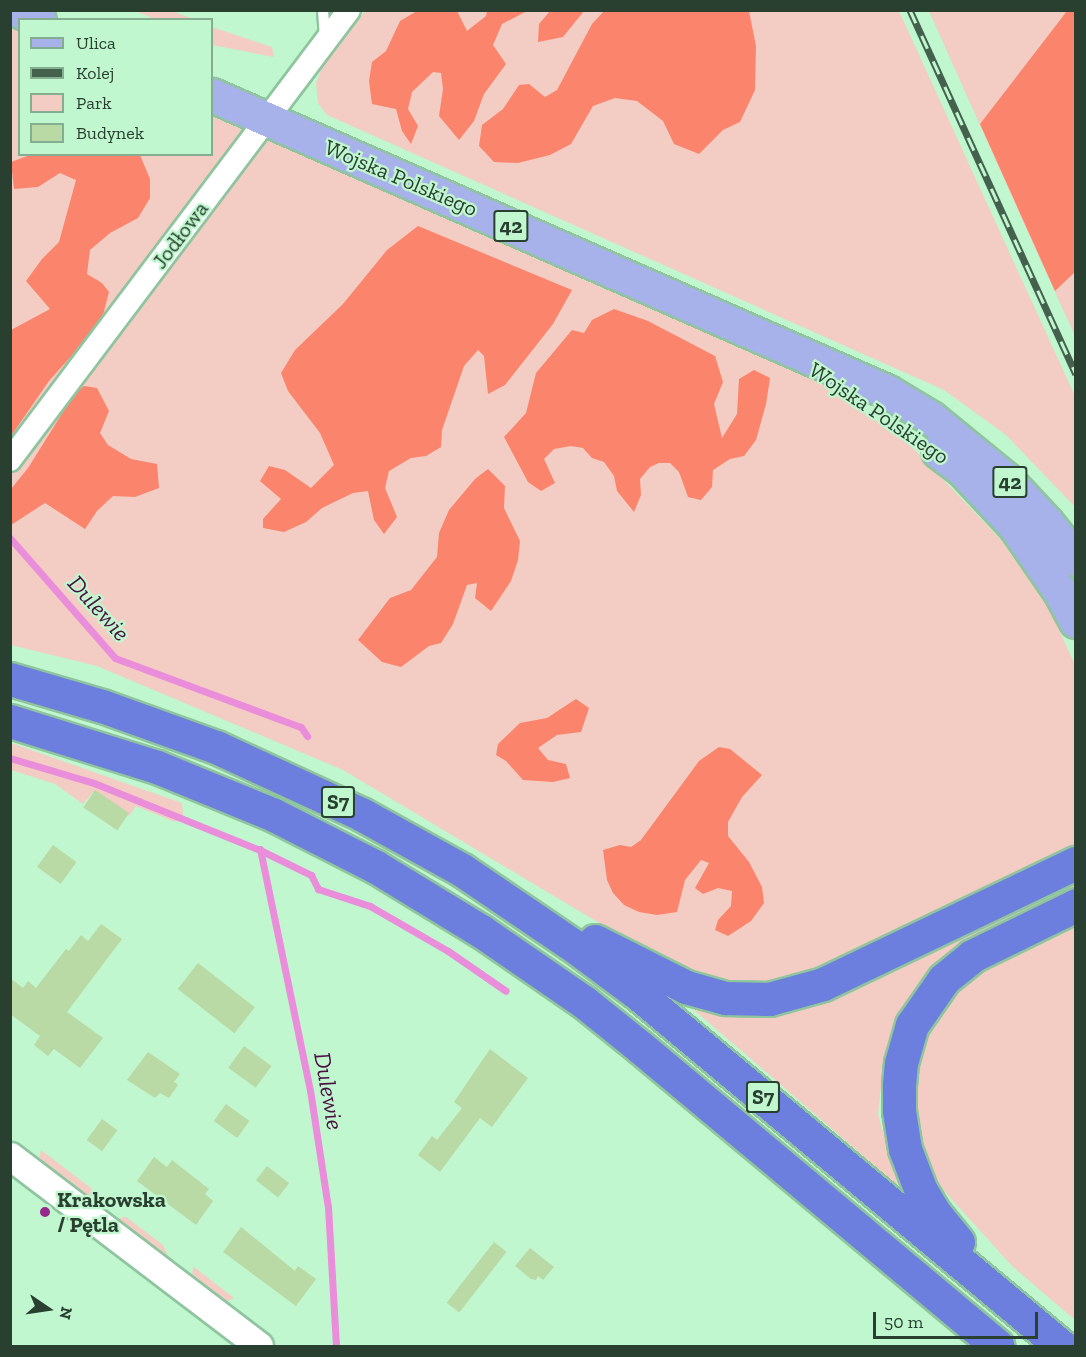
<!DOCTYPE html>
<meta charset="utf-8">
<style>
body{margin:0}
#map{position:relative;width:1086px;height:1357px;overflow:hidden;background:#c0f7cf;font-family:"Zilla Slab",serif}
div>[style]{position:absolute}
.green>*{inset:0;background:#f3ccc3}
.forest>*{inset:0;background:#fb856c}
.stream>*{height:7px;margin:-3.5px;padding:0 3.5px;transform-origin:3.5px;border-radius:3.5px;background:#ea8dda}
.building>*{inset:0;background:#b9d9a5;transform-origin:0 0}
.roads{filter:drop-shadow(2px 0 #8fc59e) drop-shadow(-2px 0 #8fc59e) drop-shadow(0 2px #8fc59e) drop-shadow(0 -2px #8fc59e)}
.service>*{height:10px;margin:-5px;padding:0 5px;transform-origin:5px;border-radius:5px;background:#fff}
.minor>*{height:22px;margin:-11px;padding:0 11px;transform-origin:11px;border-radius:11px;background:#fff}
.tertiary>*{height:27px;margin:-13.5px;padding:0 13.5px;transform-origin:13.5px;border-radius:13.5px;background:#fff}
.primary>*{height:33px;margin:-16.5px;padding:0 16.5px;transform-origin:16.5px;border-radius:16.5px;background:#a7b2eb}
.motorway>*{height:33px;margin:-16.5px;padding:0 16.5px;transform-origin:16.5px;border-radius:16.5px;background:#6c7ede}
.rail>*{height:7px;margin-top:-3.5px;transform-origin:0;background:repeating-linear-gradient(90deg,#c0f7cf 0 14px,#44614d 0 28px);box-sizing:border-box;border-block:2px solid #44614d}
.dots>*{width:16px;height:16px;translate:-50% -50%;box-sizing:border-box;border:3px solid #c0f7cf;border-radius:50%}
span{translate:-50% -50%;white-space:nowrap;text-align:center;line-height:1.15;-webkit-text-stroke:4.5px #c0f7cf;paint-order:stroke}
.shield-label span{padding:2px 4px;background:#c0f7cf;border:2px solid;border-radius:4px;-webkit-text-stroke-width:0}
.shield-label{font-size:21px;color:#294030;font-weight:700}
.street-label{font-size:22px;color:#294030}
.poi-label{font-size:22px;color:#294030;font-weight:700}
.left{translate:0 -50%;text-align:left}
.water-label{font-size:24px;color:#4b1143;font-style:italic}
.frame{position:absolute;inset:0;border:12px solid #294030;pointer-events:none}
.legend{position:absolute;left:18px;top:18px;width:195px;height:138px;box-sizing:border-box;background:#c0f7cf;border:2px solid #84ae8f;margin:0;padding:8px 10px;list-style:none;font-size:18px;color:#294030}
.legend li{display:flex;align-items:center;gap:12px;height:30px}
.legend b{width:30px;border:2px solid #84ae8f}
.north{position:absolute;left:18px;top:1279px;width:60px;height:60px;-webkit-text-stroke:4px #c0f7cf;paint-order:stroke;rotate:103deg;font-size:16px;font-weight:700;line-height:24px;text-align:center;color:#294030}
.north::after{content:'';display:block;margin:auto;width:21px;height:27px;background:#294030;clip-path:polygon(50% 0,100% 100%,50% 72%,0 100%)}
.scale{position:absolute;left:873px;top:1312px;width:165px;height:27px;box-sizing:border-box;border:3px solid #294030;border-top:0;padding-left:8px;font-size:18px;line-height:21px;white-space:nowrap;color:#294030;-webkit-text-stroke:4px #c0f7cf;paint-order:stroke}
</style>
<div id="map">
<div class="green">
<div style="clip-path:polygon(11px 10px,20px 20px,20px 154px,212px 154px,212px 99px,763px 354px,833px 389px,912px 447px,1002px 541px,1051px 612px,1075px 665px,1075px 851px,845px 961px,786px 982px,734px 986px,703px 977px,646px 951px,343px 770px,97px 666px,11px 645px)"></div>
<div style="clip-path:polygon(135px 11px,172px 11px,193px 19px,155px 19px)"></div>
<div style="clip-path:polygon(365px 11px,899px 11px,1075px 396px,1075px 507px,1006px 435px,944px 390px,327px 115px,318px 103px,316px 83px,322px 68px)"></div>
<div style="clip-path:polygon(929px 11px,1075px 11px,1075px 336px,1030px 237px)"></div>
<div style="clip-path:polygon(212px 27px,272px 47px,274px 57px,212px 45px)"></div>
<div style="clip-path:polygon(11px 743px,182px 803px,183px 815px,175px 822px,136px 806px,129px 816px,93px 792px,83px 804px,55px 784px,11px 770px)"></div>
<div style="clip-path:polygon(1075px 881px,1075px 891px,1000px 927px,933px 966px,894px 1021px,883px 1068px,878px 1114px,898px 1186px,686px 1003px,782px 1012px,815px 1004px,878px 978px,957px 937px)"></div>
<div style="clip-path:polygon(1075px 924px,1075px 1320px,1012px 1266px,938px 1184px,920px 1135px,913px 1077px,928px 1019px,951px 988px,988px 966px)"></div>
<div style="clip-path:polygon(41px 1150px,95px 1191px,94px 1193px,87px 1196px,39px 1159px)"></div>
<div style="clip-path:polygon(126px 1217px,163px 1245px,168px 1256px,117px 1219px)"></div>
<div style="clip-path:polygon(193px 1267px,194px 1267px,234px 1298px,226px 1302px,192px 1276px)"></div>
</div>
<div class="forest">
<div style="clip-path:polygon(605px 10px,749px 11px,756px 46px,755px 90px,740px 122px,723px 130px,699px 154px,674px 144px,663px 121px,637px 101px,615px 98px,593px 106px,571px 144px,550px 155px,518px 163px,494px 162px,479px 146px,482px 125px,503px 109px,519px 85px,529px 84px,545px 97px,557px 90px,592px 24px)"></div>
<div style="clip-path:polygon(417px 11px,457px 11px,467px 31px,486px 16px,487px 11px,527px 11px,502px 24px,493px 45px,506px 64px,484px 94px,474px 121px,459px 140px,439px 116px,443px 89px,441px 73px,433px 72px,412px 92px,408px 109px,418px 126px,411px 144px,402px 131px,396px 109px,372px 104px,369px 81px,372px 62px,386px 51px,400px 21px)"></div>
<div style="clip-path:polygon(550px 11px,550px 10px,584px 11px,563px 37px,538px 42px,539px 24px)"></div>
<div style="clip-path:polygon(1067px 11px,1076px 11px,1076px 271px,1055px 291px,980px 124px)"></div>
<div style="clip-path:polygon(33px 154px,140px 155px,150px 179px,150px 198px,138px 218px,110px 233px,90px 250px,87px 274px,102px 283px,109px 292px,103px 315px,83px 343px,49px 381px,11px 436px,11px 330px,50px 309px,26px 281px,42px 259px,59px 242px,76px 180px,60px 173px,38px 187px,14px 189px,11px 162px)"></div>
<div style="clip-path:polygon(418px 226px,572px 290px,553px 324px,505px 385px,488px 394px,484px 356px,478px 350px,464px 366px,442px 430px,441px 447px,426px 456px,411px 458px,389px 471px,385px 488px,397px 517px,384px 534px,374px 520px,368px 491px,353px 493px,322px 508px,306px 522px,284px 532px,263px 528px,263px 519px,281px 499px,260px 481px,269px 466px,285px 470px,311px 488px,334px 465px,320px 433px,288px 391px,281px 373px,295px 350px,343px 304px,387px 250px)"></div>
<div style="clip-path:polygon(614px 309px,648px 321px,715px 356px,723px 382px,714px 404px,722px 438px,737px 414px,739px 379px,754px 370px,770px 378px,766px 404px,756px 440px,744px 456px,730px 459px,713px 470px,712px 487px,701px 500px,688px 497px,679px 472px,670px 463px,659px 463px,650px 467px,640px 479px,641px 495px,634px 512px,617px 491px,614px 476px,604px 462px,592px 458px,583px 448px,571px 446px,554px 449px,544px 459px,555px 483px,541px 491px,528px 482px,504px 437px,526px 413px,536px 373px,572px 330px,584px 333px,592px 320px)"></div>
<div style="clip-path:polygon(84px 386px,97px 388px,109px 411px,100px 433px,108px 445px,131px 459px,157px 464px,159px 488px,135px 497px,113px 496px,97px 511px,85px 529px,45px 503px,11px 525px,11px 489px,28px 468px,73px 396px)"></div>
<div style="clip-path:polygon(488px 469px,505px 486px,504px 508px,520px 541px,518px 560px,511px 581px,491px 611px,475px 598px,477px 583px,467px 585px,453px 624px,441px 643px,429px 646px,401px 667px,382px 662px,358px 640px,390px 598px,411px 590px,437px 557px,439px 533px,449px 510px,475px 479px)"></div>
<div style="clip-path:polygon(576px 699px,589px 708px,581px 732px,557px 735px,538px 748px,548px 760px,566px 764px,570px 778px,553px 782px,523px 780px,506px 761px,496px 755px,498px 744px,520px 723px,547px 718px)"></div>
<div style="clip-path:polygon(719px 747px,730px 749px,762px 775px,742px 797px,728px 822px,728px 836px,749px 862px,762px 887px,764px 903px,751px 921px,728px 936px,715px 930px,718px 920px,731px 906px,732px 891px,718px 888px,703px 894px,695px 888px,709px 863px,701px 860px,685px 880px,677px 912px,657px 915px,639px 912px,624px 905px,613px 893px,607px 880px,603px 850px,620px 845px,631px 847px,641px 840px,699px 761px)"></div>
</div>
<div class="stream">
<div style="left:10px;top:538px;width:159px;rotate:48.8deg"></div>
<div style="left:115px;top:658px;width:198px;rotate:20.4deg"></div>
<div style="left:301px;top:727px;width:11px;rotate:56deg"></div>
<div style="left:10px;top:758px;width:88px;rotate:16.6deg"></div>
<div style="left:94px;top:783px;width:179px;rotate:22deg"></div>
<div style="left:260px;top:850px;width:57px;rotate:26.1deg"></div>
<div style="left:311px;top:875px;width:16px;rotate:63deg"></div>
<div style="left:318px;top:889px;width:55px;rotate:18.1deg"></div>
<div style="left:370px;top:906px;width:90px;rotate:30deg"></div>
<div style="left:448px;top:951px;width:70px;rotate:34.6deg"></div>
<div style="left:260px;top:849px;width:246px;rotate:78.3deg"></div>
<div style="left:310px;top:1090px;width:118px;rotate:81.3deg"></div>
<div style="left:328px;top:1207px;width:139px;rotate:86.7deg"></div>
</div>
<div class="building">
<div style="left:95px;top:790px;width:41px;height:21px;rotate:34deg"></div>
<div style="left:53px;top:845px;width:29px;height:27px;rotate:36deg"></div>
<div style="clip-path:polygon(101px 924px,122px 939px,67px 1012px,103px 1038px,80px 1068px,54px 1049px,48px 1056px,34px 1045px,40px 1036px,10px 1014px,10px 978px,23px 988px,28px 981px,36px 988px,66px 949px,69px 951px,81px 935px,88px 941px)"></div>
<div style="left:198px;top:963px;width:72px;height:33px;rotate:38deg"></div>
<div style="left:244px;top:1046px;width:34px;height:27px;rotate:36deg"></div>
<div style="clip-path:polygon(490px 1049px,528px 1078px,492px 1127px,480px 1118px,440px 1172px,418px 1155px,432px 1136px,437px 1140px,462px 1108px,454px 1102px)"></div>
<div style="clip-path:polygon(148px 1052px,180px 1074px,174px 1082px,178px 1085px,169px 1098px,160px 1093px,155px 1098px,127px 1080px)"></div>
<div style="left:226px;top:1104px;width:29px;height:21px;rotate:36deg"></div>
<div style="left:102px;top:1119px;width:19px;height:26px;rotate:36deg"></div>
<div style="clip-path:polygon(154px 1157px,167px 1167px,172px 1160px,209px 1189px,205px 1194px,213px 1201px,196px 1225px,137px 1181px)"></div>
<div style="left:267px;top:1166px;width:28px;height:18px;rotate:38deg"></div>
<div style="clip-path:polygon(241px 1227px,295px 1271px,298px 1266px,316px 1279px,296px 1306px,223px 1252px)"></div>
<div style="left:494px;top:1242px;width:16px;height:77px;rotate:38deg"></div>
<div style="clip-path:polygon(530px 1248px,554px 1267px,543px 1280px,538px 1276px,536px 1280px,531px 1279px,515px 1266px)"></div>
</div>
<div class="roads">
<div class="service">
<div style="left:323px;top:10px;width:28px;rotate:86deg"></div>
</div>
<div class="minor">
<div style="left:10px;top:460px;width:563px;rotate:-53.01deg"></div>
</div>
<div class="tertiary">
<div style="left:10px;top:1156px;width:313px;rotate:37.3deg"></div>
</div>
<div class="primary">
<div style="left:18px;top:10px;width:23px;rotate:25deg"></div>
<div style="left:212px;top:95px;width:738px;rotate:23.72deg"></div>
<div style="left:888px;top:392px;width:50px;rotate:31.2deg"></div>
<div style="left:931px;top:418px;width:98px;rotate:39.2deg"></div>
<div style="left:1007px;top:480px;width:59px;rotate:47.1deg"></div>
<div style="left:1047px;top:523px;width:46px;rotate:51.1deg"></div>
<div style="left:938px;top:451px;width:30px;rotate:37deg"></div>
<div style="left:962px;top:469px;width:78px;rotate:47.1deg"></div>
<div style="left:1015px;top:526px;width:81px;rotate:55.5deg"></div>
<div style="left:1061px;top:593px;width:32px;rotate:62deg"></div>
</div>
<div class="motorway">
<div style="left:10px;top:679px;width:96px;rotate:16.4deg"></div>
<div style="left:102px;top:706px;width:121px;rotate:19.8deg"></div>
<div style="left:216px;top:747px;width:160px;rotate:24.8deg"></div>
<div style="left:361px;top:814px;width:115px;rotate:29deg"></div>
<div style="left:462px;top:870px;width:135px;rotate:34.2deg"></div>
<div style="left:574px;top:946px;width:77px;rotate:36.6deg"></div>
<div style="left:636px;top:992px;width:553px;rotate:39.79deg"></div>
<div style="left:10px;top:721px;width:154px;rotate:17.4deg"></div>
<div style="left:157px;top:767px;width:126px;rotate:22.3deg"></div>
<div style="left:274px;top:815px;width:114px;rotate:27deg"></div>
<div style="left:376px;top:867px;width:123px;rotate:31.4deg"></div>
<div style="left:481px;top:931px;width:125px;rotate:34.6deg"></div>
<div style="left:584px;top:1002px;width:72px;rotate:38.8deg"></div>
<div style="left:640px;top:1047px;width:466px;rotate:39.9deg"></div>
<div style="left:595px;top:941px;width:102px;rotate:26.8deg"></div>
<div style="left:686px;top:987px;width:41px;rotate:15.8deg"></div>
<div style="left:725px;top:998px;width:44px;rotate:1.3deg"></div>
<div style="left:769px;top:999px;width:56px;rotate:-15.5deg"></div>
<div style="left:823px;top:984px;width:280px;rotate:-25.6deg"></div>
<div style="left:958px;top:1242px;width:36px;rotate:-129deg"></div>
<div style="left:935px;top:1214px;width:27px;rotate:-121deg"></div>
<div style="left:921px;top:1191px;width:45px;rotate:-110.9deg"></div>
<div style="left:905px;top:1149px;width:39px;rotate:-99deg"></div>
<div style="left:899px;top:1110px;width:25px;rotate:-90deg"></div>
<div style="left:899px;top:1085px;width:22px;rotate:-85deg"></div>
<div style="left:901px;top:1063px;width:40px;rotate:-74deg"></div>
<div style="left:912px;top:1025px;width:56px;rotate:-55.2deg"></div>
<div style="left:944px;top:979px;width:36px;rotate:-39deg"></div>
<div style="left:972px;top:956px;width:116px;rotate:-26.1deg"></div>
</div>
</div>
<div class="rail">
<div style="left:910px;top:10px;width:400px;rotate:65.5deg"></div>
</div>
<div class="dots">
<div style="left:45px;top:1212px;background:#962989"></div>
</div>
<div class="shield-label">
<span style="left:511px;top:226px">42</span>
<span style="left:1010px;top:482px">42</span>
<span style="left:338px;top:802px">S7</span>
<span style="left:763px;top:1097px">S7</span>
</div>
<div class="street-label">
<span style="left:401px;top:178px;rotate:23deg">Wojska Polskiego</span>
<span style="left:180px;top:235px;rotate:-53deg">Jodłowa</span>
<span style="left:879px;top:413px;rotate:34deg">Wojska Polskiego</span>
</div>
<div class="poi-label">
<span class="left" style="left:57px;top:1212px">Krakowska<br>/ Pętla</span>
</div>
<div class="water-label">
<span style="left:99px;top:608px;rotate:48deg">Dulewie</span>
<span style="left:329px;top:1091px;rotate:80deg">Dulewie</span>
</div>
<div class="frame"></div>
<ul class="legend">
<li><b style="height:8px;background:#a7b2eb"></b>Ulica</li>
<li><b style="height:8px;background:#44614d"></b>Kolej</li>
<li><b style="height:16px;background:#f3ccc3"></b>Park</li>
<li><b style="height:16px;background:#b9d9a5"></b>Budynek</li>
</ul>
<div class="north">N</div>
<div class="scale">50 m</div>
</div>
